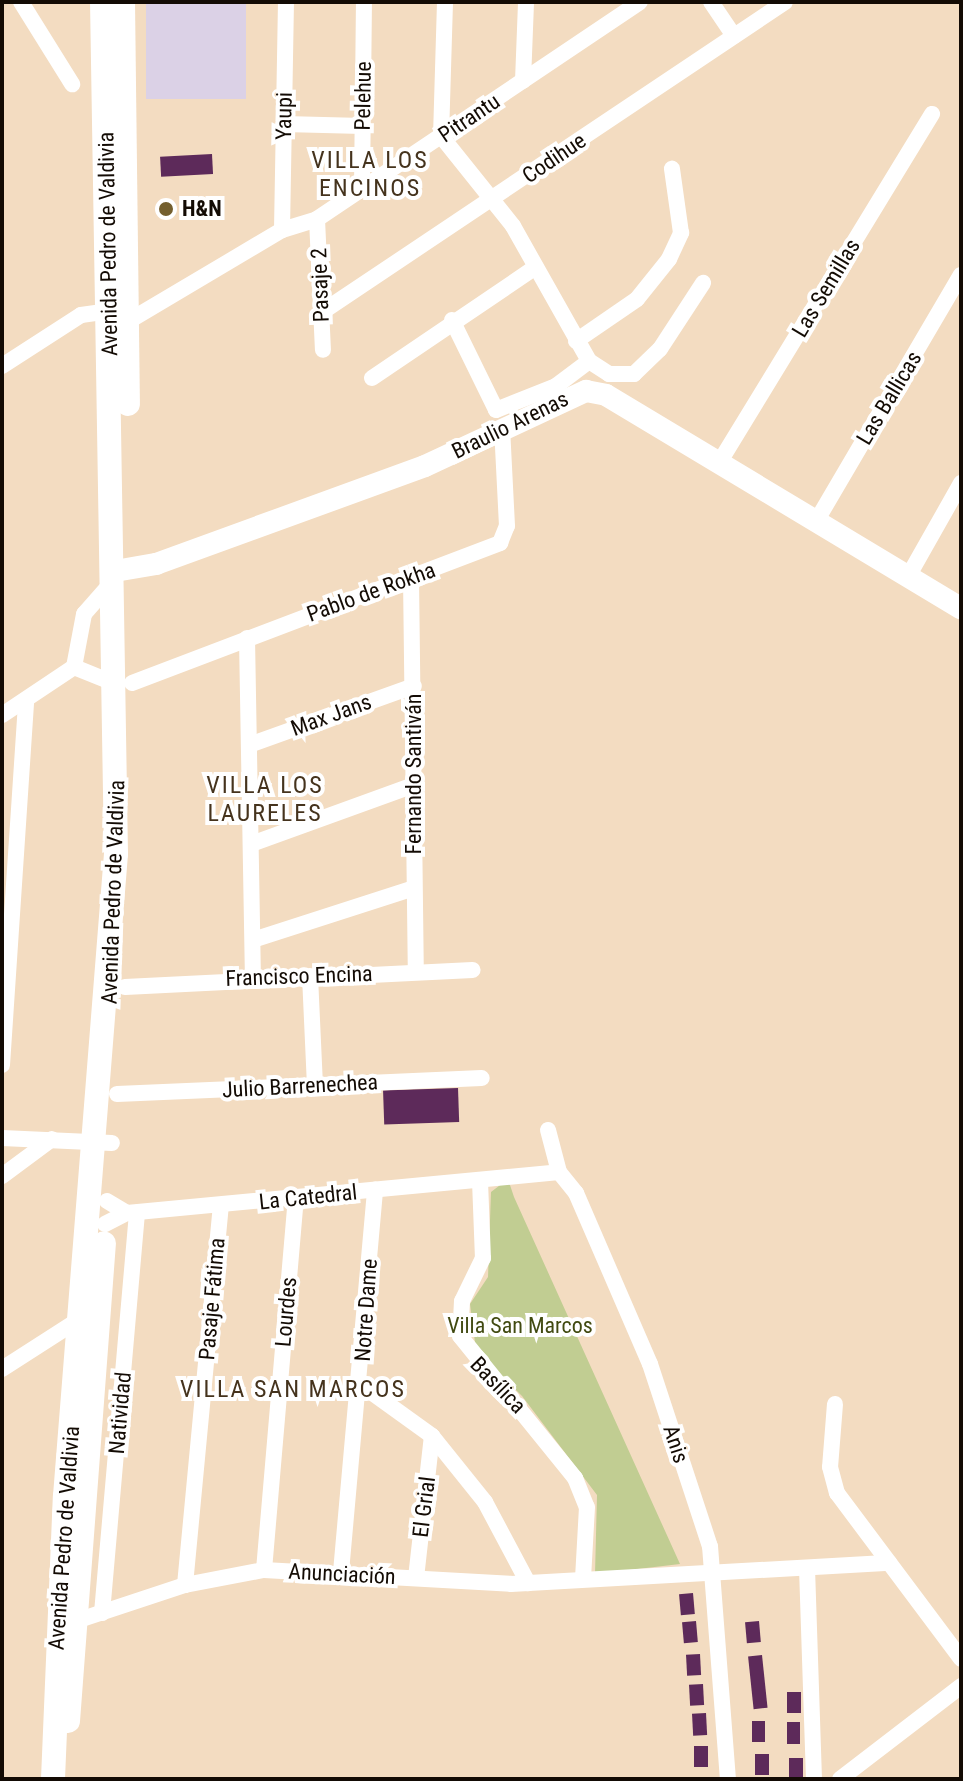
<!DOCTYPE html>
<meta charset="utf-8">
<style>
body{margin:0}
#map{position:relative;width:963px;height:1781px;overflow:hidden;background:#f3dcc1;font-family:"Roboto Condensed",sans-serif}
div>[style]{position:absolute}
.industrial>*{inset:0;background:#dbd1e6;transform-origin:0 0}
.green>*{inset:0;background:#c1cd92}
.building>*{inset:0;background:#5d2a5a;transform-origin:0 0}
.street>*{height:16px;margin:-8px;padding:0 8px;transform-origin:8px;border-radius:8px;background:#fff}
.secondary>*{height:22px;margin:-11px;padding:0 11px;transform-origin:11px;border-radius:11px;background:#fff}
.primary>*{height:24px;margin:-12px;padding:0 12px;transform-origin:12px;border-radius:12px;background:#fff}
.dots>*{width:22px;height:22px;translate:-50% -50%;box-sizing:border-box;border:4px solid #fff;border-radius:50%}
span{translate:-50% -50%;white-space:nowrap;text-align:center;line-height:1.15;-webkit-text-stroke:8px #fff;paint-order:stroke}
.street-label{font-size:22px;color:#130b04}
.poi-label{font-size:22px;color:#130b04;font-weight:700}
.left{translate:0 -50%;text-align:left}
.park-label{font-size:22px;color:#414a11}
.neighbourhood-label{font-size:24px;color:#45331d;letter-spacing:2px}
.frame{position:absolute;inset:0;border:4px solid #130b04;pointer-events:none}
</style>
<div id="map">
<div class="industrial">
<div style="left:146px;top:2px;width:100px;height:97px"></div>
</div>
<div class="green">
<div style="clip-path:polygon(508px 1179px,514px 1197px,680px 1564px,595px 1574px,597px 1495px,522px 1396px,476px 1350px,470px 1304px,488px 1277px,491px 1192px)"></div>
</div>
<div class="building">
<div style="left:212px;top:154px;width:20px;height:52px;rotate:87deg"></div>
<div style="left:458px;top:1088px;width:34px;height:75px;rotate:88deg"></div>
<div style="left:693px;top:1593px;width:21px;height:14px;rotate:85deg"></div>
<div style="left:696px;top:1621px;width:21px;height:14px;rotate:85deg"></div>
<div style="left:759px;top:1621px;width:21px;height:14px;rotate:85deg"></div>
<div style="left:700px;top:1654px;width:21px;height:14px;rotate:87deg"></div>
<div style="left:762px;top:1655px;width:53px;height:14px;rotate:84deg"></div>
<div style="left:703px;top:1684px;width:21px;height:14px;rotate:87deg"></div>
<div style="left:787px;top:1692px;width:14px;height:21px"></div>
<div style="left:706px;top:1713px;width:22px;height:14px;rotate:87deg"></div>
<div style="left:752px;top:1721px;width:13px;height:21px"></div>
<div style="left:787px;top:1722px;width:13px;height:22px"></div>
<div style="left:708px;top:1746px;width:21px;height:14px;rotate:90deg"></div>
<div style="left:755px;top:1754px;width:14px;height:21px"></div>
<div style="left:789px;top:1758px;width:14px;height:21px"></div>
</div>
<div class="street">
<div style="left:21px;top:2px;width:97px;rotate:58.1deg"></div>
<div style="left:445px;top:2px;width:134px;rotate:91.7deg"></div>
<div style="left:441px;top:136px;width:115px;rotate:51.3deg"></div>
<div style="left:513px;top:226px;width:155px;rotate:60.6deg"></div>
<div style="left:589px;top:361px;width:24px;rotate:33deg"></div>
<div style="left:609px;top:374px;width:25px"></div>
<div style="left:634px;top:374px;width:36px;rotate:-44deg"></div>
<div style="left:660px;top:349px;width:79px;rotate:-56.9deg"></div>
<div style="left:711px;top:2px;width:41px;rotate:55.9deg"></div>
<div style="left:523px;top:81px;width:79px;rotate:-87.8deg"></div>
<div style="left:284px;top:124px;width:79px;rotate:1.5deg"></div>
<div style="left:362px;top:189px;width:187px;rotate:-89.4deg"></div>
<div style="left:317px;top:219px;width:131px;rotate:87.4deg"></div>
<div style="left:282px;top:230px;width:228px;rotate:-89deg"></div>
<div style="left:322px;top:312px;width:557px;rotate:-33.8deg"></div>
<div style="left:452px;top:320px;width:100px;rotate:63.9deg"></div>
<div style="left:496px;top:410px;width:65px;rotate:-21.8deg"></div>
<div style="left:556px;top:386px;width:41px;rotate:-37.1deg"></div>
<div style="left:127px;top:322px;width:180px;rotate:-30.7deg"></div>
<div style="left:282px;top:230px;width:37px;rotate:-17deg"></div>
<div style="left:317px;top:219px;width:389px;rotate:-33.9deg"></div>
<div style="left:576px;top:341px;width:74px;rotate:-34.5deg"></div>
<div style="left:637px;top:299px;width:51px;rotate:-51.3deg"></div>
<div style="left:669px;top:259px;width:29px;rotate:-65deg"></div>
<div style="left:681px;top:233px;width:65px;rotate:-98deg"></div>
<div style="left:2px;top:366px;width:94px;rotate:-32.8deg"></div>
<div style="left:81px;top:315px;width:29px;rotate:-8deg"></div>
<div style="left:372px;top:378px;width:194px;rotate:-34.1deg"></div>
<div style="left:719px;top:463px;width:409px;rotate:-58.6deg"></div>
<div style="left:817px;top:520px;width:284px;rotate:-59.6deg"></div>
<div style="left:909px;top:575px;width:106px;rotate:-60.5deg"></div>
<div style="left:411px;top:577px;width:394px;rotate:89.3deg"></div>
<div style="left:247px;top:638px;width:339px;rotate:89deg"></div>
<div style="left:74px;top:667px;width:54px;rotate:-79.3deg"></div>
<div style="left:84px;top:614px;width:44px;rotate:-48.7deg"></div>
<div style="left:74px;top:667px;width:45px;rotate:22deg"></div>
<div style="left:132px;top:683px;width:394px;rotate:-20.8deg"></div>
<div style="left:500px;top:543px;width:18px;rotate:-68deg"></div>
<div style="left:507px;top:526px;width:98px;rotate:-92.9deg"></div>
<div style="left:2px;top:715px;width:87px;rotate:-33.7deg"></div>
<div style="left:249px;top:745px;width:175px;rotate:-19.7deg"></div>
<div style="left:251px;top:844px;width:173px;rotate:-19.9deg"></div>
<div style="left:253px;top:940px;width:169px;rotate:-17.9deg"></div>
<div style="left:310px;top:976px;width:109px;rotate:87.4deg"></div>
<div style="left:125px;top:987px;width:348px;rotate:-2.8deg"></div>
<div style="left:2px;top:1065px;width:366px;rotate:-86.2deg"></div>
<div style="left:117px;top:1094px;width:365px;rotate:-2.5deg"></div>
<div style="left:548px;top:1130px;width:43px;rotate:75.3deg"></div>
<div style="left:559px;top:1172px;width:27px;rotate:51deg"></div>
<div style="left:576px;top:1193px;width:186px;rotate:66.6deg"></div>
<div style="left:650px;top:1364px;width:192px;rotate:71.8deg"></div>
<div style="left:710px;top:1546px;width:234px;rotate:85.6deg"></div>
<div style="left:2px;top:1138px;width:110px;rotate:2.6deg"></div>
<div style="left:2px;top:1176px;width:62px;rotate:-36.5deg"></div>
<div style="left:480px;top:1181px;width:77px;rotate:87.8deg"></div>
<div style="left:483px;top:1258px;width:48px;rotate:116deg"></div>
<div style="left:462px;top:1301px;width:35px;rotate:93deg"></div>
<div style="left:460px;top:1336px;width:183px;rotate:51deg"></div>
<div style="left:575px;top:1478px;width:31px;rotate:68deg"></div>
<div style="left:587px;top:1507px;width:72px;rotate:93.2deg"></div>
<div style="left:107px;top:1201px;width:23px;rotate:31deg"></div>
<div style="left:105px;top:1224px;width:25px;rotate:-27deg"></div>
<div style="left:127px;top:1213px;width:434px;rotate:-5.4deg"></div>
<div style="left:2px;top:1369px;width:93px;rotate:-32.7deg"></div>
<div style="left:360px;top:1384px;width:89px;rotate:35.8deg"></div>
<div style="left:432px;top:1436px;width:85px;rotate:51.2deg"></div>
<div style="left:485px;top:1502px;width:92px;rotate:62deg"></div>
<div style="left:835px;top:1404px;width:63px;rotate:94.5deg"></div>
<div style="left:830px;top:1467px;width:27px;rotate:75deg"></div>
<div style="left:837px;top:1493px;width:207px;rotate:53.2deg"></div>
<div style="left:807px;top:1568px;width:211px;rotate:88.1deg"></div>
<div style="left:264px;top:1570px;width:373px;rotate:-85.1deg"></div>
<div style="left:341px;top:1572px;width:384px;rotate:-84.9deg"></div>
<div style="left:416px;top:1578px;width:143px;rotate:-83.6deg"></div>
<div style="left:185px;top:1585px;width:382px;rotate:-84.6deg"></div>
<div style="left:102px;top:1613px;width:402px;rotate:-85deg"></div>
<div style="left:70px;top:1623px;width:121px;rotate:-18.3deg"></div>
<div style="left:185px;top:1585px;width:80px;rotate:-10.8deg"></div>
<div style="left:264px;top:1570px;width:247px;rotate:3.2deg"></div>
<div style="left:511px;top:1584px;width:379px;rotate:-3.2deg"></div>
<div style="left:840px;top:1779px;width:153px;rotate:-37.5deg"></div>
</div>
<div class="secondary">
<div style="left:115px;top:571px;width:42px;rotate:-9.7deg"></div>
<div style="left:156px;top:564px;width:286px;rotate:-20deg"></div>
<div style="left:425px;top:466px;width:178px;rotate:-25deg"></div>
<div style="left:586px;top:391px;width:20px;rotate:11deg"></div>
<div style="left:606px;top:395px;width:414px;rotate:31deg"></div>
</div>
<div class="primary">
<div style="left:123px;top:2px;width:402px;rotate:89.3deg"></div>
<div style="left:68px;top:1721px;width:479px;rotate:-85.7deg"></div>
<div style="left:53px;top:1779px;width:283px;rotate:-87.6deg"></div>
<div style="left:65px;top:1496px;width:644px;rotate:-85.46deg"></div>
<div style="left:116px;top:854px;width:852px;rotate:-90.94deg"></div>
</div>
<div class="dots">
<div style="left:166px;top:209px;background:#745f2e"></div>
</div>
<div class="street-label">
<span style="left:363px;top:96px;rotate:-89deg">Pelehue</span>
<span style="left:284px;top:116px;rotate:-89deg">Yaupi</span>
<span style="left:469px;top:118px;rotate:-34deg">Pitrantu</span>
<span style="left:554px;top:158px;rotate:-34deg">Codihue</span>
<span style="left:108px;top:244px;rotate:-91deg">Avenida Pedro de Valdivia</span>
<span style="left:320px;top:285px;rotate:-92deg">Pasaje 2</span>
<span style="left:826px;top:288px;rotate:-59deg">Las Semillas</span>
<span style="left:889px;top:398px;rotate:-59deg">Las Ballicas</span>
<span style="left:510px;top:425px;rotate:-26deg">Braulio Arenas</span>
<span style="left:371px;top:592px;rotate:-20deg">Pablo de Rokha</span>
<span style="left:331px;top:715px;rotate:-20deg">Max Jans</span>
<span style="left:414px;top:774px;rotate:-90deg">Fernando Santiván</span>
<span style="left:113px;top:892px;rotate:-88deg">Avenida Pedro de Valdivia</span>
<span style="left:299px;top:976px;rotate:-2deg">Francisco Encina</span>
<span style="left:300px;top:1086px;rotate:-3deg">Julio Barrenechea</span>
<span style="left:308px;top:1197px;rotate:-6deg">La Catedral</span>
<span style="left:212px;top:1299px;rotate:-85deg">Pasaje Fátima</span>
<span style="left:366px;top:1310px;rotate:-86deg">Notre Dame</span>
<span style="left:286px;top:1312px;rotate:-85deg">Lourdes</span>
<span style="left:498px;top:1385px;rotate:46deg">Basílica</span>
<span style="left:120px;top:1413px;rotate:-85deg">Natividad</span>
<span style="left:676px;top:1444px;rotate:72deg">Anis</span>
<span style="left:424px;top:1507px;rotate:-83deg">El Grial</span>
<span style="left:64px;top:1538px;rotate:-86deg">Avenida Pedro de Valdivia</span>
<span style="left:342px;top:1574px;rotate:3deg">Anunciación</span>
</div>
<div class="poi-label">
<span class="left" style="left:182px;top:209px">H&amp;N</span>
</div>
<div class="park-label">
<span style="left:520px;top:1326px">Villa San Marcos</span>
</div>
<div class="neighbourhood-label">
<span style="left:370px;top:175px">VILLA LOS<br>ENCINOS</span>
<span style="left:265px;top:800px">VILLA LOS<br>LAURELES</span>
<span style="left:293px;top:1390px">VILLA SAN MARCOS</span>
</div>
<div class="frame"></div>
</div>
